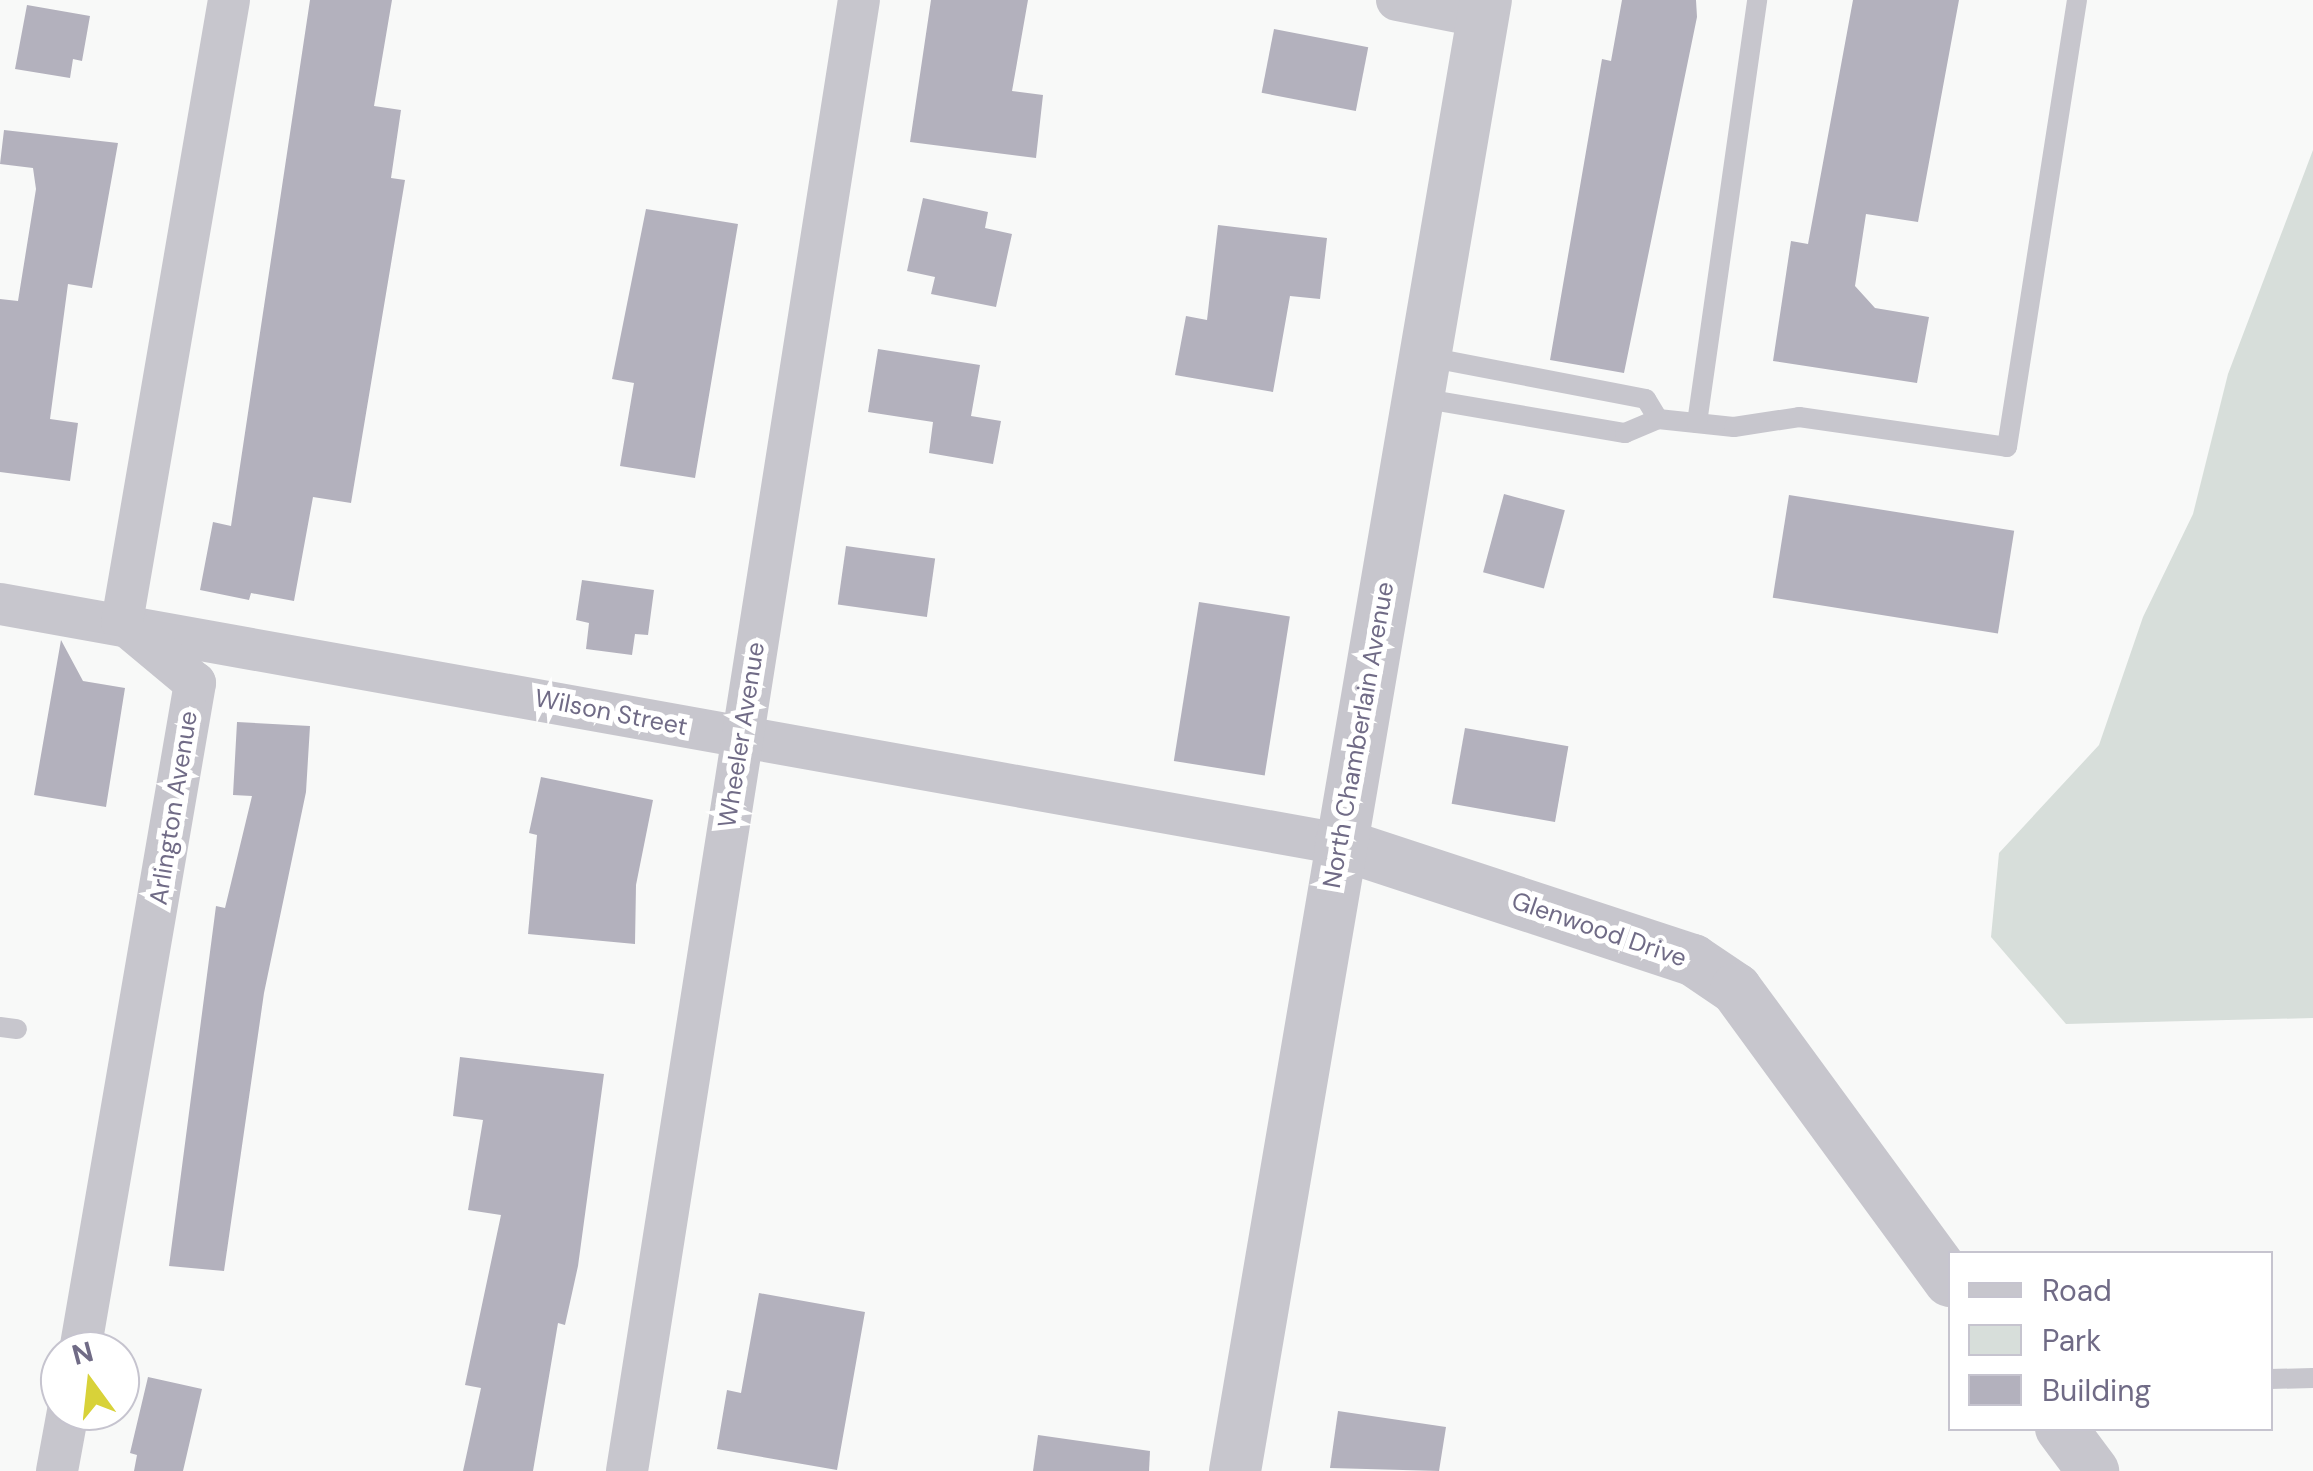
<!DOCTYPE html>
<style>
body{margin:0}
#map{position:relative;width:2313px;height:1471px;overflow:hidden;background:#f8f9f8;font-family:"DM Sans",sans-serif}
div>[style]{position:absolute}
.green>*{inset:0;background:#d7deda}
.building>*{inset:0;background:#b3b1bd;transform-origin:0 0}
.service>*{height:20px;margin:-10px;padding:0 10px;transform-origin:10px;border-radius:10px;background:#c7c6cd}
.minor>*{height:42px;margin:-21px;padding:0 21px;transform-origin:21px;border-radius:21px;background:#c7c6cd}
.tertiary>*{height:52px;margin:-26px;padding:0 26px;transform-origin:26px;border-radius:26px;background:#c7c6cd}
span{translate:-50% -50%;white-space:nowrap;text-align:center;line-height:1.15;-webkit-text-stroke:10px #fff;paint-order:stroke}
.street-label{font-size:25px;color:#706b86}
.legend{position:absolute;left:1948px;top:1251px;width:325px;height:180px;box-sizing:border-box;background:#fff;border:2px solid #c6c4cf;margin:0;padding:12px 18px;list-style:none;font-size:30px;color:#706b86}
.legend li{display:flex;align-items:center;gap:20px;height:50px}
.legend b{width:50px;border:2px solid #c6c4cf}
.north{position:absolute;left:40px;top:1331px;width:100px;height:100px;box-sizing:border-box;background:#fff;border:2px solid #c6c4cf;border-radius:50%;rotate:345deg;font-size:28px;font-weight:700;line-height:40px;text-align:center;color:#706b86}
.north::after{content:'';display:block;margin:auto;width:35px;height:45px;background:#d8d239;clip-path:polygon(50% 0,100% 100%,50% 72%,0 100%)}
</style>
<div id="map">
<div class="green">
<div style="clip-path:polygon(2313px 150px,2313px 1018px,2066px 1024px,1991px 937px,1999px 853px,2099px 745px,2143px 617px,2193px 514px,2228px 374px)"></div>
</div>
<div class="building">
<div style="clip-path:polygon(310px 0,392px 0,374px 106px,401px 110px,391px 178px,405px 180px,351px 503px,313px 497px,294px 601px,251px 593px,249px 600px,200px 590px,213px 522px,231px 526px)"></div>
<div style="clip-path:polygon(931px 0,1028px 0,1012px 91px,1043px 95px,1036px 158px,910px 142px)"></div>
<div style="clip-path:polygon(1622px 0,1696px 0,1697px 17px,1624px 373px,1550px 360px,1602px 59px,1611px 61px)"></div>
<div style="clip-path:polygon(1853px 0,1959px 0,1918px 222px,1866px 214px,1855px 286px,1875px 308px,1929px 317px,1917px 383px,1773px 361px,1791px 241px,1808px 244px)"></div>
<div style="clip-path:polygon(27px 5px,90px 16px,82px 61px,73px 59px,70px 78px,15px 69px)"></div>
<div style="left:1274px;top:29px;width:96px;height:65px;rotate:11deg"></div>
<div style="clip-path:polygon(4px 130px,118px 143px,92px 288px,68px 284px,50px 419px,78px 423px,70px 481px,0 472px,0 299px,18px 301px,36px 189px,33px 168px,0 164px)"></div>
<div style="clip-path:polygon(923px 198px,988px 212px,985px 228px,1012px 234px,996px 307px,931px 294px,935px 277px,907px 271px)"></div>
<div style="clip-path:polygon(646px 209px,738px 224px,695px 478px,620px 466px,634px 383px,612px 379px)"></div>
<div style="clip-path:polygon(1218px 225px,1327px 238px,1320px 299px,1290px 296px,1273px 392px,1175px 375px,1186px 316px,1207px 320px)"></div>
<div style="clip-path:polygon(878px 349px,980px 365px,971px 416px,1001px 421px,993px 464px,929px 453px,933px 422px,868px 412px)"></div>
<div style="left:1504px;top:494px;width:63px;height:81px;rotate:15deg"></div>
<div style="left:1789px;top:495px;width:228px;height:104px;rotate:9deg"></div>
<div style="left:846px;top:546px;width:90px;height:59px;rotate:8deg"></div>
<div style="clip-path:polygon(582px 580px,654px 590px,648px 635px,635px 634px,632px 655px,586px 649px,589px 623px,576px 620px)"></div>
<div style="left:1199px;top:602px;width:92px;height:161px;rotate:9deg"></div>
<div style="clip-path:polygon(61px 640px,83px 681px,125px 688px,106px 807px,34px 795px)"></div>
<div style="clip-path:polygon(237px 722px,310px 726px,306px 792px,264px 993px,224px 1271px,169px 1266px,216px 906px,225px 908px,252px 796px,233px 795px)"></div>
<div style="left:1465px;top:728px;width:105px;height:77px;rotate:10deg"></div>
<div style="clip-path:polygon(541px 777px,653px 800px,636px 885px,635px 944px,528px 934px,537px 835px,529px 833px)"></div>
<div style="clip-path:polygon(460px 1057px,604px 1074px,578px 1266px,565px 1325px,558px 1323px,533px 1471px,463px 1471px,481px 1388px,465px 1385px,501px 1215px,468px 1210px,483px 1120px,453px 1116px)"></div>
<div style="clip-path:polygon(759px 1293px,865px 1312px,837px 1470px,717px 1449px,727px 1390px,741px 1393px)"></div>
<div style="clip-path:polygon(148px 1377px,202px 1389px,183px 1471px,134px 1471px,137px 1455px,130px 1453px)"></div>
<div style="clip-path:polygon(1338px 1411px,1446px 1427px,1439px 1471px,1330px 1468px)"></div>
<div style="clip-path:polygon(1038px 1435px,1150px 1451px,1149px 1471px,1033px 1471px)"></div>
</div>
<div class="service">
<div style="left:1420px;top:398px;width:208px;rotate:9.7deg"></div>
<div style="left:1625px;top:433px;width:36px;rotate:-23deg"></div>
<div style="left:1658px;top:419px;width:23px;rotate:-121deg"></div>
<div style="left:1646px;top:399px;width:223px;rotate:-169.1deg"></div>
<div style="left:1658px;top:419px;width:76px;rotate:6deg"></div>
<div style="left:1734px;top:427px;width:66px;rotate:-8.7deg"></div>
<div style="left:1799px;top:417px;width:210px;rotate:8.2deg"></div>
<div style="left:2007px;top:447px;width:452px;rotate:-81.1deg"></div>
<div style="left:1697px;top:423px;width:427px;rotate:-81.9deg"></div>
<div style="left:0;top:1027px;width:17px;rotate:7deg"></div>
<div style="left:2270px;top:1379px;width:43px;rotate:-1.3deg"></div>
</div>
<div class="minor">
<div style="left:1397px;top:0;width:89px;rotate:11.1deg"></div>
<div style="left:0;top:604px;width:1361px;rotate:10.15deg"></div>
<div style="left:80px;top:1351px;width:678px;rotate:-80.23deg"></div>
<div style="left:195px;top:683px;width:95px;rotate:-140.1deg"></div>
<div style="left:122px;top:622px;width:631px;rotate:-80.24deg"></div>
<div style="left:57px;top:1471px;width:61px;rotate:-79.6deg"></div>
<div style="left:627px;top:1471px;width:1489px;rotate:-81.04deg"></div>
</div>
<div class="tertiary">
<div style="left:1340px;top:844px;width:372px;rotate:18.2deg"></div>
<div style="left:1693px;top:960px;width:52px;rotate:34deg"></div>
<div style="left:1736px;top:989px;width:362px;rotate:53.8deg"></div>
<div style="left:2061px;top:1428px;width:54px;rotate:53.3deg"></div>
<div style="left:1235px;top:1471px;width:1492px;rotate:-80.32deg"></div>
</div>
<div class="street-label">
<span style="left:611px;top:713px;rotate:11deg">Wilson Street</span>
<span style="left:742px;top:735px;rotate:-81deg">Wheeler Avenue</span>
<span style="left:1359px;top:735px;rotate:-80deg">North Chamberlain Avenue</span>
<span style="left:174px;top:808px;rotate:-81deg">Arlington Avenue</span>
<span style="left:1599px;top:930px;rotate:19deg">Glenwood Drive</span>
</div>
<ul class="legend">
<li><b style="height:12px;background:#c7c6cd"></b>Road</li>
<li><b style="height:28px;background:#d7deda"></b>Park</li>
<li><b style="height:28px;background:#b3b1bd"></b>Building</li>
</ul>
<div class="north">N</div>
</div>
